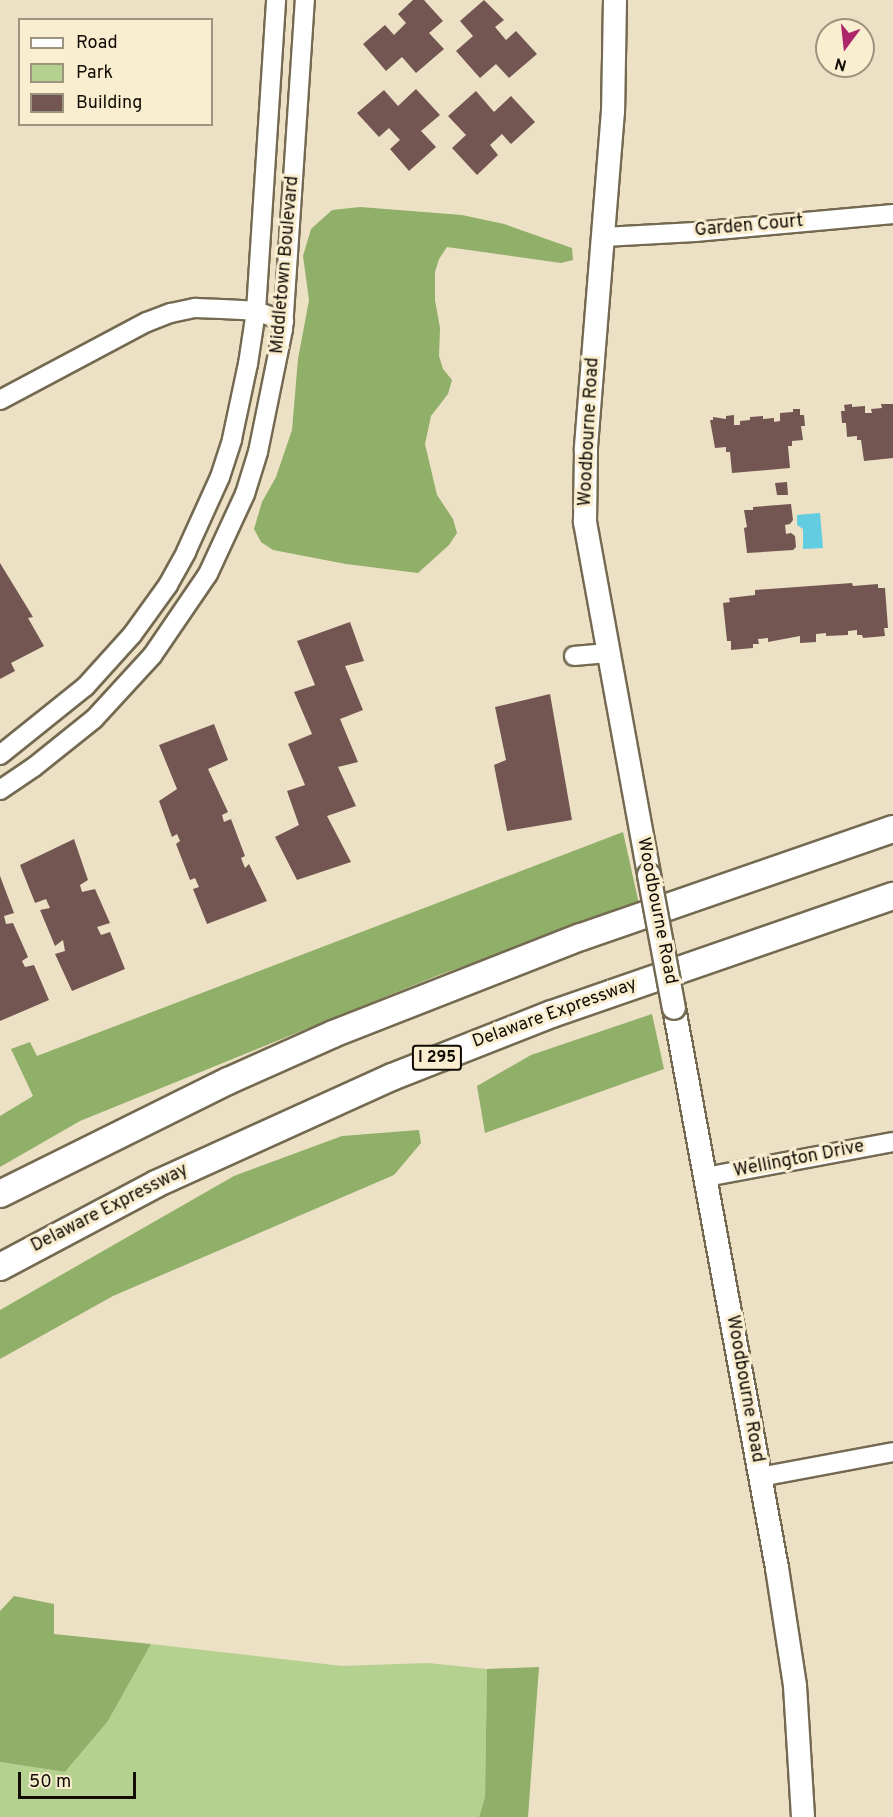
<!DOCTYPE html>
<style>
body{margin:0}
#map{position:relative;width:893px;height:1817px;overflow:hidden;background:#ece0c5;font-family:Overpass,sans-serif}
div>[style]{position:absolute}
.green>*{inset:0;background:#b4d190}
.forest>*{inset:0;background:#90af68}
.water>*{inset:0;background:#62cce1}
.building>*{inset:0;background:#735651}
.roads{filter:drop-shadow(2px 0 #746a51) drop-shadow(-2px 0 #746a51) drop-shadow(0 2px #746a51) drop-shadow(0 -2px #746a51)}
.minor>*{height:18px;margin:-9px;padding:0 9px;transform-origin:9px;border-radius:9px;background:#fff}
.major>*{height:22px;margin:-11px;padding:0 11px;transform-origin:11px;border-radius:11px;background:#fff}
.highway>*{height:26px;margin:-13px;padding:0 13px;transform-origin:13px;border-radius:13px;background:#fff}
.bridges{filter:drop-shadow(2px 0 #746a51) drop-shadow(-2px 0 #746a51) drop-shadow(0 2px #746a51) drop-shadow(0 -2px #746a51)}
.major-bridge>*{height:22px;margin:-11px;padding:0 11px;transform-origin:11px;border-radius:11px;background:#fff}
span{translate:-50% -50%;white-space:nowrap;text-align:center;line-height:1.15;-webkit-text-stroke:6px #faeed1;paint-order:stroke}
.shield-label span{padding:2px 4px;background:#faeed1;border:2px solid;border-radius:4px;-webkit-text-stroke-width:0}
.shield-label{font-size:16px;color:#110d05;font-weight:700}
.street-label{font-size:18px;color:#110d05}
.legend{position:absolute;left:18px;top:18px;width:195px;height:108px;box-sizing:border-box;background:#faeed1;border:2px solid #9d947f;margin:0;padding:8px 10px;list-style:none;font-size:18px;color:#110d05}
.legend li{display:flex;align-items:center;gap:12px;height:30px}
.legend b{width:30px;border:2px solid #9d947f}
.north{position:absolute;left:815px;top:18px;width:60px;height:60px;box-sizing:border-box;background:#faeed1;border:2px solid #9d947f;border-radius:50%;rotate:195deg;font-size:16px;font-weight:700;line-height:24px;text-align:center;color:#110d05}
.north::after{content:'';display:block;margin:auto;width:21px;height:27px;background:#ad256a;clip-path:polygon(50% 0,100% 100%,50% 72%,0 100%)}
.scale{position:absolute;left:18px;top:1772px;width:118px;height:27px;box-sizing:border-box;border:3px solid #110d05;border-top:0;padding-left:8px;font-size:18px;line-height:21px;white-space:nowrap;color:#110d05;-webkit-text-stroke:4px #faeed1;paint-order:stroke}
</style>
<div id="map">
<div class="green">
<div style="clip-path:polygon(151px 1644px,342px 1666px,428px 1663px,487px 1669px,485px 1797px,479px 1817px,0 1817px,0 1762px,65px 1772px,108px 1721px)"></div>
</div>
<div class="forest">
<div style="clip-path:polygon(360px 207px,462px 215px,504px 224px,572px 248px,573px 260px,561px 263px,447px 247px,439px 259px,435px 272px,435px 300px,440px 328px,439px 356px,443px 369px,452px 380px,448px 394px,431px 416px,425px 444px,437px 495px,453px 519px,457px 533px,449px 545px,418px 573px,346px 564px,273px 550px,261px 542px,254px 529px,262px 502px,276px 477px,292px 430px,298px 359px,309px 300px,303px 256px,311px 229px,332px 210px)"></div>
<div style="clip-path:polygon(623px 832px,639px 904px,439px 975px,80px 1121px,0 1167px,0 1116px,33px 1096px,11px 1049px,30px 1042px,37px 1056px)"></div>
<div style="clip-path:polygon(652px 1014px,664px 1069px,485px 1133px,477px 1086px,531px 1055px)"></div>
<div style="clip-path:polygon(419px 1130px,421px 1143px,394px 1175px,113px 1296px,0 1359px,0 1310px,234px 1176px,342px 1136px)"></div>
<div style="clip-path:polygon(14px 1596px,54px 1604px,54px 1634px,151px 1644px,108px 1721px,65px 1772px,0 1762px,0 1611px)"></div>
<div style="clip-path:polygon(539px 1667px,528px 1817px,479px 1817px,485px 1797px,487px 1669px)"></div>
</div>
<div class="water">
<div style="clip-path:polygon(820px 513px,823px 548px,803px 549px,803px 529px,797px 525px,797px 515px)"></div>
</div>
<div class="building">
<div style="clip-path:polygon(413px 0,424px 0,443px 21px,429px 33px,444px 49px,416px 73px,402px 57px,386px 71px,363px 44px,385px 25px,394px 35px,406px 23px,398px 14px)"></div>
<div style="clip-path:polygon(484px 0,504px 20px,495px 27px,506px 40px,516px 31px,537px 54px,509px 78px,496px 64px,480px 78px,456px 51px,473px 36px,460px 21px)"></div>
<div style="clip-path:polygon(416px 89px,440px 115px,421px 131px,436px 147px,409px 171px,390px 149px,400px 140px,389px 128px,379px 137px,357px 113px,384px 90px,398px 106px)"></div>
<div style="clip-path:polygon(476px 91px,494px 112px,511px 96px,535px 122px,511px 144px,502px 134px,490px 145px,498px 155px,477px 175px,452px 148px,466px 135px,448px 116px)"></div>
<div style="clip-path:polygon(852px 404px,852px 407px,865px 406px,865px 413px,872px 413px,871px 409px,882px 408px,881px 404px,893px 404px,893px 458px,864px 461px,861px 440px,857px 440px,857px 436px,847px 437px,846px 423px,842px 423px,841px 411px,845px 411px,844px 405px)"></div>
<div style="clip-path:polygon(793px 409px,800px 409px,800px 415px,804px 415px,805px 426px,801px 426px,803px 440px,792px 441px,792px 446px,788px 446px,790px 468px,732px 473px,730px 452px,726px 452px,726px 447px,715px 448px,710px 420px,713px 420px,713px 417px,726px 419px,726px 416px,734px 415px,734px 425px,740px 425px,740px 421px,750px 420px,750px 417px,763px 416px,763px 419px,774px 418px,774px 422px,780px 421px,780px 413px,793px 412px)"></div>
<div style="clip-path:polygon(787px 482px,788px 495px,777px 495px,775px 483px)"></div>
<div style="clip-path:polygon(791px 504px,793px 520px,790px 524px,785px 525px,786px 534px,791px 533px,795px 536px,796px 547px,793px 550px,747px 553px,744px 528px,747px 527px,744px 510px,753px 510px,753px 507px)"></div>
<div style="clip-path:polygon(0 563px,33px 617px,28px 618px,44px 646px,11px 663px,15px 671px,0 679px)"></div>
<div style="clip-path:polygon(852px 583px,853px 586px,878px 584px,878px 588px,885px 588px,888px 628px,884px 628px,885px 636px,863px 638px,862px 635px,857px 635px,857px 630px,848px 631px,848px 635px,826px 636px,826px 633px,816px 634px,816px 642px,800px 643px,800px 636px,768px 642px,768px 638px,758px 639px,759px 644px,753px 644px,753px 648px,731px 650px,731px 641px,727px 641px,723px 603px,730px 602px,729px 598px,755px 595px,755px 590px)"></div>
<div style="clip-path:polygon(350px 622px,364px 661px,345px 666px,363px 710px,340px 719px,358px 762px,338px 767px,356px 806px,327px 816px,351px 862px,297px 880px,275px 837px,299px 825px,287px 791px,305px 785px,288px 744px,312px 734px,294px 692px,315px 685px,297px 641px)"></div>
<div style="clip-path:polygon(550px 694px,572px 820px,507px 831px,494px 765px,506px 760px,495px 707px)"></div>
<div style="clip-path:polygon(214px 724px,228px 760px,208px 769px,228px 812px,222px 815px,224px 822px,231px 819px,245px 856px,241px 858px,245px 868px,249px 864px,267px 901px,207px 924px,193px 889px,199px 887px,195px 878px,190px 880px,176px 844px,180px 841px,177px 834px,172px 837px,159px 801px,177px 789px,159px 745px)"></div>
<div style="clip-path:polygon(74px 839px,88px 880px,80px 885px,82px 892px,95px 889px,110px 923px,97px 927px,101px 935px,110px 932px,125px 969px,72px 991px,55px 954px,65px 951px,63px 940px,55px 946px,40px 910px,50px 908px,46px 899px,35px 903px,20px 865px)"></div>
<div style="clip-path:polygon(0 876px,14px 913px,4px 916px,6px 924px,13px 923px,28px 957px,22px 961px,25px 967px,34px 965px,49px 1000px,0 1021px)"></div>
</div>
<div class="roads">
<div class="minor">
<div style="left:604px;top:237px;width:91px;rotate:-3.1deg"></div>
<div style="left:695px;top:232px;width:199px;rotate:-5.2deg"></div>
<div style="left:0;top:400px;width:166px;rotate:-28deg"></div>
<div style="left:147px;top:322px;width:26px;rotate:-21deg"></div>
<div style="left:171px;top:313px;width:25px;rotate:-12deg"></div>
<div style="left:195px;top:308px;width:27px;rotate:2deg"></div>
<div style="left:222px;top:309px;width:34px;rotate:3deg"></div>
<div style="left:256px;top:311px;width:30px;rotate:20deg"></div>
<div style="left:574px;top:656px;width:34px;rotate:-5deg"></div>
<div style="left:0;top:755px;width:109px;rotate:-38.7deg"></div>
<div style="left:85px;top:687px;width:70px;rotate:-47.9deg"></div>
<div style="left:132px;top:635px;width:62px;rotate:-54.2deg"></div>
<div style="left:168px;top:585px;width:38px;rotate:-61deg"></div>
<div style="left:186px;top:552px;width:82px;rotate:-65.6deg"></div>
<div style="left:220px;top:477px;width:40px;rotate:-72deg"></div>
<div style="left:232px;top:439px;width:77px;rotate:-78deg"></div>
<div style="left:248px;top:364px;width:54px;rotate:-81.4deg"></div>
<div style="left:256px;top:311px;width:312px;rotate:-86.3deg"></div>
<div style="left:0;top:790px;width:41px;rotate:-34.1deg"></div>
<div style="left:34px;top:767px;width:77px;rotate:-38.7deg"></div>
<div style="left:94px;top:719px;width:86px;rotate:-47.4deg"></div>
<div style="left:152px;top:656px;width:99px;rotate:-55.7deg"></div>
<div style="left:208px;top:574px;width:88px;rotate:-65.2deg"></div>
<div style="left:245px;top:494px;width:44px;rotate:-72.8deg"></div>
<div style="left:258px;top:452px;width:126px;rotate:-78.5deg"></div>
<div style="left:283px;top:329px;width:330px;rotate:-86.2deg"></div>
<div style="left:706px;top:1177px;width:190px;rotate:-10.6deg"></div>
<div style="left:760px;top:1477px;width:135px;rotate:-10.6deg"></div>
</div>
<div class="major">
<div style="left:615px;top:0;width:111px;rotate:91deg"></div>
<div style="left:613px;top:111px;width:340px;rotate:94.6deg"></div>
<div style="left:586px;top:450px;width:72px;rotate:90.8deg"></div>
<div style="left:585px;top:522px;width:359px;rotate:79.7deg"></div>
<div style="left:674px;top:1008px;width:569px;rotate:79.58deg"></div>
<div style="left:777px;top:1568px;width:119px;rotate:81.3deg"></div>
<div style="left:795px;top:1686px;width:131px;rotate:86.5deg"></div>
</div>
<div class="highway">
<div style="left:0;top:1194px;width:254px;rotate:-26.4deg"></div>
<div style="left:228px;top:1081px;width:115px;rotate:-24.1deg"></div>
<div style="left:333px;top:1034px;width:266px;rotate:-21.4deg"></div>
<div style="left:581px;top:937px;width:330px;rotate:-19.1deg"></div>
<div style="left:0;top:1267px;width:177px;rotate:-28deg"></div>
<div style="left:156px;top:1184px;width:259px;rotate:-24.4deg"></div>
<div style="left:392px;top:1077px;width:172px;rotate:-21.5deg"></div>
<div style="left:552px;top:1014px;width:361px;rotate:-19.1deg"></div>
</div>
</div>
<div class="bridges">
<div class="major-bridge">
<div style="left:649px;top:875px;width:135px;rotate:79.4deg"></div>
</div>
</div>
<div class="shield-label">
<span style="left:437px;top:1058px">I 295</span>
</div>
<div class="street-label">
<span style="left:749px;top:227px;rotate:-5deg">Garden Court</span>
<span style="left:286px;top:265px;rotate:-85deg">Middletown Boulevard</span>
<span style="left:590px;top:432px;rotate:-87deg">Woodbourne Road</span>
<span style="left:656px;top:911px;rotate:79deg">Woodbourne Road</span>
<span style="left:555px;top:1014px;rotate:-20deg">Delaware Expressway</span>
<span style="left:799px;top:1160px;rotate:-11deg">Wellington Drive</span>
<span style="left:110px;top:1209px;rotate:-27deg">Delaware Expressway</span>
<span style="left:744px;top:1389px;rotate:80deg">Woodbourne Road</span>
</div>
<ul class="legend">
<li><b style="height:8px;background:#fff"></b>Road</li>
<li><b style="height:16px;background:#b4d190"></b>Park</li>
<li><b style="height:16px;background:#735651"></b>Building</li>
</ul>
<div class="north">N</div>
<div class="scale">50 m</div>
</div>
